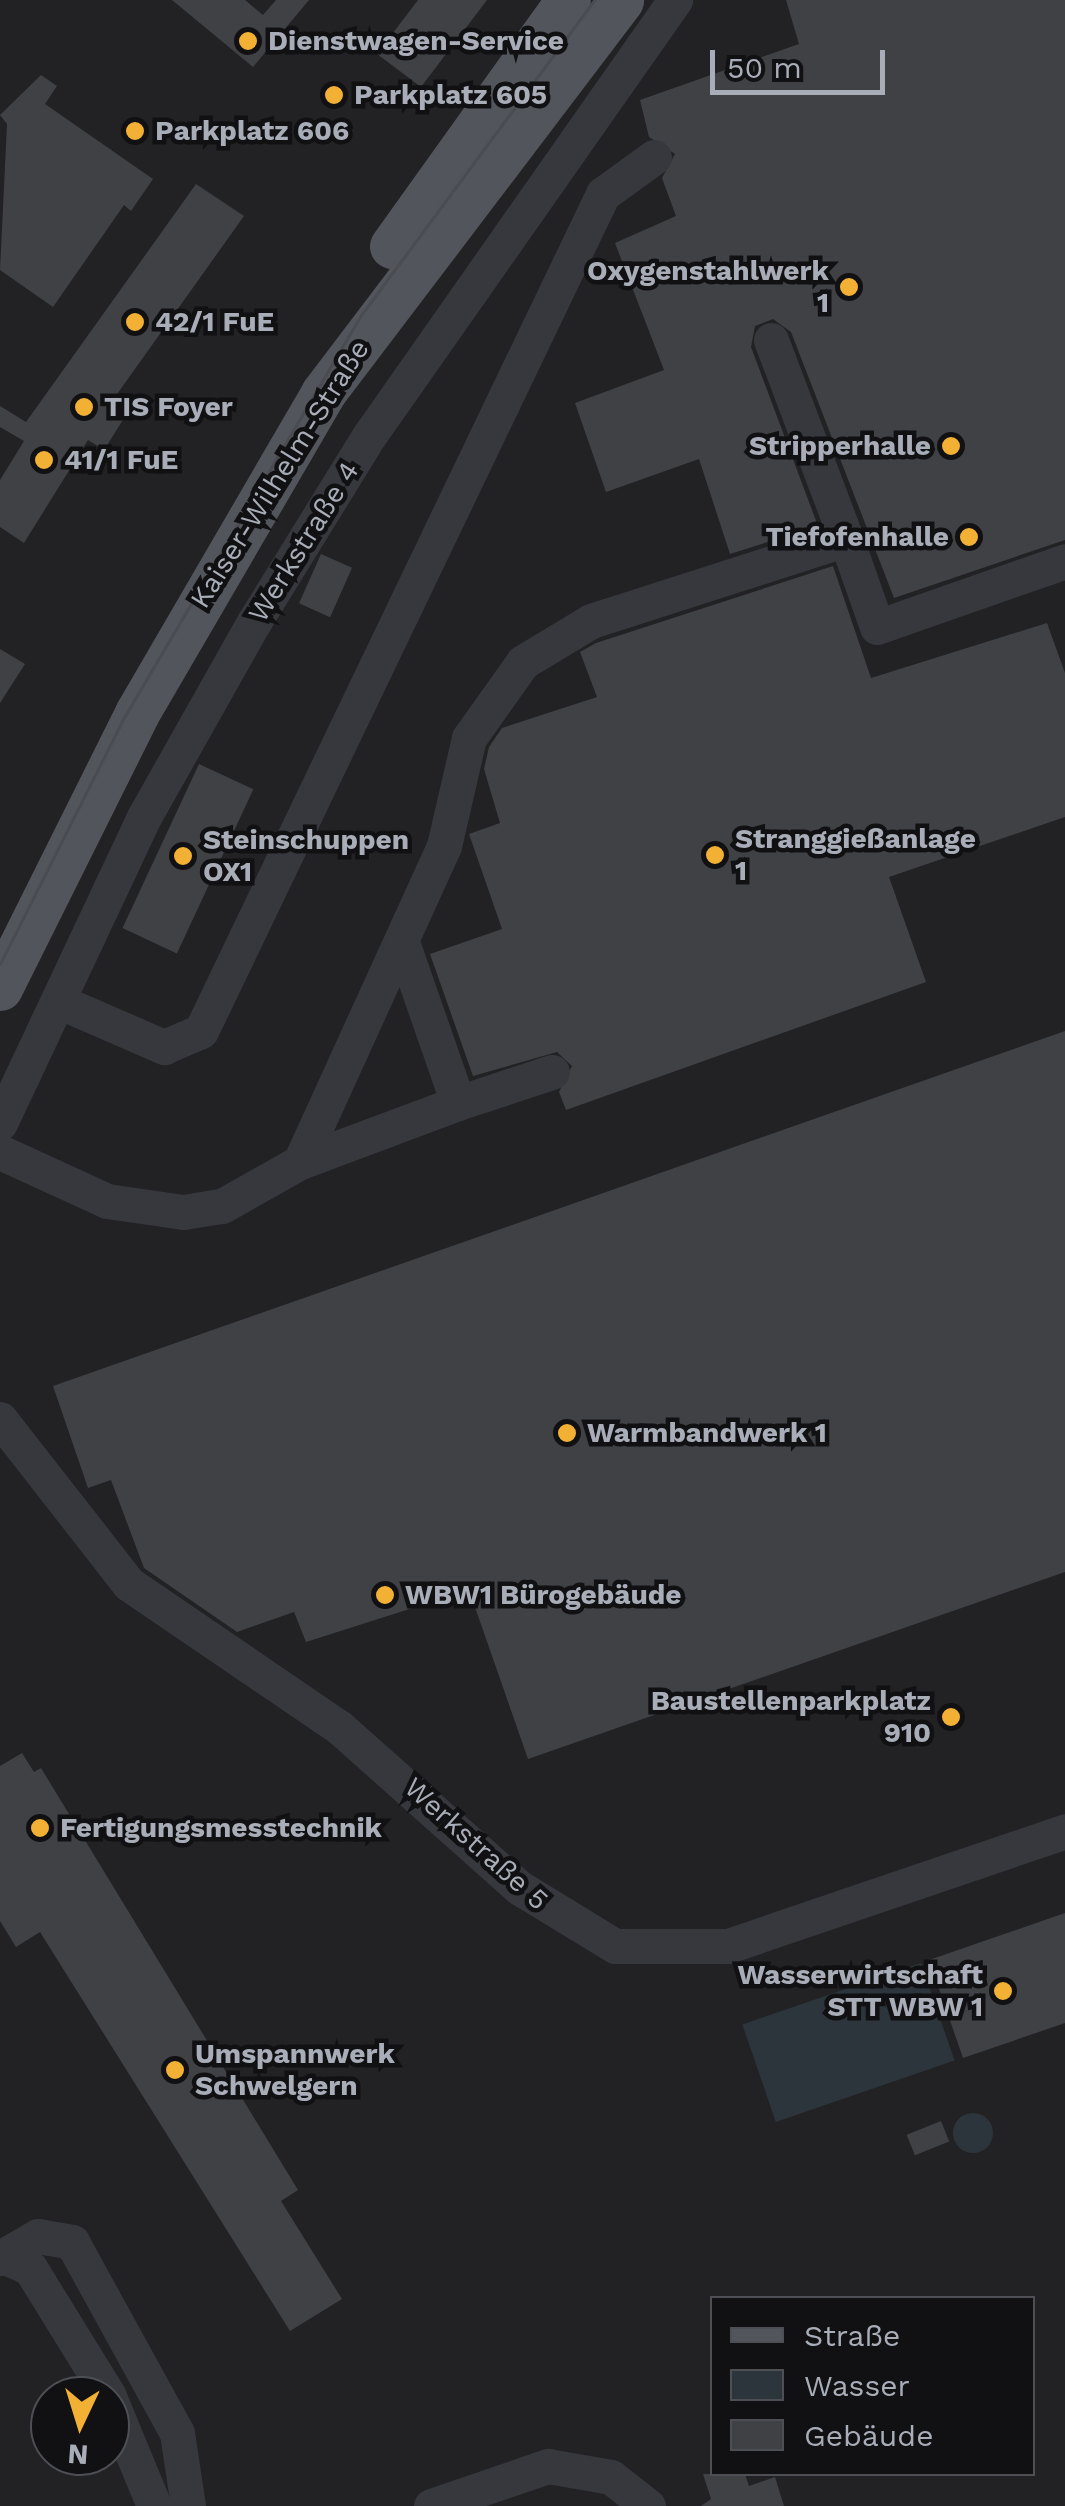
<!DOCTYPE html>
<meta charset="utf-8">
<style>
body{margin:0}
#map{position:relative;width:1065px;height:2506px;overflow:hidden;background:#161618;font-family:"Work Sans",sans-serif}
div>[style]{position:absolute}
.built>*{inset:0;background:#222225}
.water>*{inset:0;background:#2c353c;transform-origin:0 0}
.round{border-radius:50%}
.building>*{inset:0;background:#404145;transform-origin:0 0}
.minor>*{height:35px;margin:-17.5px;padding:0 17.5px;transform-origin:17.5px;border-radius:17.5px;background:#37383d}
.major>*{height:45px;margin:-22.5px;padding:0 22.5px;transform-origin:22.5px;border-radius:22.5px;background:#53555c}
.tram>*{height:2.5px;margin:-1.25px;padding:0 1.25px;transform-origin:1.25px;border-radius:1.25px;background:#4a4c52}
.dots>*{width:28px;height:28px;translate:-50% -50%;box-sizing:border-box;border:5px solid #111113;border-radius:50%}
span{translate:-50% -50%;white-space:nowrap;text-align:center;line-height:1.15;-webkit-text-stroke:9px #111113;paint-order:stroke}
.poi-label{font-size:28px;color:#a8adb8;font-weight:700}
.left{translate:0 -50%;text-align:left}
.right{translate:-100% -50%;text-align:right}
.street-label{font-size:28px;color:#a8adb8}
.legend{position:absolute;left:710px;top:2296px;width:325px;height:180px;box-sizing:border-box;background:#111113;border:2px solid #4d4f55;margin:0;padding:12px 18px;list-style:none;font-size:30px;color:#a8adb8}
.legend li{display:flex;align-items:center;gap:20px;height:50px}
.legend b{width:50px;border:2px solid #4d4f55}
.north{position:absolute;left:30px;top:2376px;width:100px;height:100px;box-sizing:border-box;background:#111113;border:2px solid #4d4f55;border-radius:50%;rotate:184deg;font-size:28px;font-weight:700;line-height:40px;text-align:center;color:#a8adb8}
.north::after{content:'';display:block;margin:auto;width:35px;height:45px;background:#f2b134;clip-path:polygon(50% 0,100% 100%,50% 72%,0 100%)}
.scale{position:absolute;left:710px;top:50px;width:175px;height:45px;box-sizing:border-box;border:5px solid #a8adb8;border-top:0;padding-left:12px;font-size:30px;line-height:35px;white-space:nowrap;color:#a8adb8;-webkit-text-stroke:8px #111113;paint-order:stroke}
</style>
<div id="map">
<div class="built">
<div style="clip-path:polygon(evenodd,0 0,1065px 0,1065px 2506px,0 2506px,0 0,712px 2298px,1032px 2298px,1032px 2474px,712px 2474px,712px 2298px,0 0,50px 2396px,110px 2396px,110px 2456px,50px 2456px,50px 2396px)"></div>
</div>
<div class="water">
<div style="left:921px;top:1963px;width:103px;height:189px;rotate:71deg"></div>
<div class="round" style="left:953px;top:2113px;width:40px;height:40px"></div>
</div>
<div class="building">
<div style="clip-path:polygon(172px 0,245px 0,263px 15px,276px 0,309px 0,253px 67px)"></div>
<div style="clip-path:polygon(418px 0,487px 0,421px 87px,377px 54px)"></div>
<div style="clip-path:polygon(786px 0,1065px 0,1065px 540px,894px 598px,791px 332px,773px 319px,755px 326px,751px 347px,818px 526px,730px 554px,699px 459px,606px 492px,575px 403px,664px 370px,615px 243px,676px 216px,662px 178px,675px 154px,649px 137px,640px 100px,799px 44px)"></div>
<div style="clip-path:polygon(41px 75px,57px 86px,45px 104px,153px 179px,131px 211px,124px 205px,53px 307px,0 270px,7px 124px,0 115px)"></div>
<div style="clip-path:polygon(196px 184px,244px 216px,115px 397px,131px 407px,104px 450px,88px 440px,24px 543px,0 527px,0 480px,24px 441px,0 427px,0 406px,26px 422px)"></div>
<div style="left:321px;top:554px;width:34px;height:54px;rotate:24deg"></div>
<div style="clip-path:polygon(833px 566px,871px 678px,1047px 623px,1065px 673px,1065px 817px,889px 877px,926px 982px,566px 1110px,559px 1092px,572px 1066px,557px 1052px,473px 1076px,430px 954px,502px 929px,469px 834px,500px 823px,484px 769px,489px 747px,502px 728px,597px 697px,580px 652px,596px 643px)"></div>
<div style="clip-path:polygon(0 649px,25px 664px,0 703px)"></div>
<div style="left:199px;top:764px;width:60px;height:181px;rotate:25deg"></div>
<div style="clip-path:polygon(1065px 1031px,1065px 1572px,528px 1759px,469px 1590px,306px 1642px,294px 1612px,237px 1632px,144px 1568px,111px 1480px,88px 1488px,53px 1386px)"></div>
<div style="clip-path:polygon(22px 1753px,34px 1772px,41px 1768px,298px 2190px,281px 2201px,342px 2299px,290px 2331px,40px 1932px,16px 1947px,0 1921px,0 1766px)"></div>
<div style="clip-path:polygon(1065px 1913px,1065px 2023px,963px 2058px,929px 1960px)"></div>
<div style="left:941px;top:2121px;width:22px;height:37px;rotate:68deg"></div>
<div style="clip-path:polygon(703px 2474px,745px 2474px,749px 2486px,775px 2477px,784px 2506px,701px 2506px,711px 2499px)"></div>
</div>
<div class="minor">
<div style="left:771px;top:340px;width:213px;rotate:69.3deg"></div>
<div style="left:58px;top:1001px;width:116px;rotate:23.5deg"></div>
<div style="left:164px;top:1047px;width:40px;rotate:-23.4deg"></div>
<div style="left:201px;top:1031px;width:929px;rotate:-64.35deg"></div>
<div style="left:603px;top:194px;width:63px;rotate:-36deg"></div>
<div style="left:458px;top:1103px;width:99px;rotate:-18.3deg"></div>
<div style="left:0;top:1123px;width:338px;rotate:-64.8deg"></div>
<div style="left:144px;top:817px;width:224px;rotate:-60.6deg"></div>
<div style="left:254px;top:622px;width:219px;rotate:-58.3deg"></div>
<div style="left:369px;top:436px;width:533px;rotate:-54.94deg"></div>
<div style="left:0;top:1152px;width:118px;rotate:24.6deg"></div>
<div style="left:107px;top:1201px;width:77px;rotate:8.2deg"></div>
<div style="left:183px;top:1212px;width:39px;rotate:-9deg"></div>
<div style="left:222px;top:1206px;width:90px;rotate:-29.4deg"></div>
<div style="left:300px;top:1162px;width:347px;rotate:-65.5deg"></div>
<div style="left:444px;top:846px;width:111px;rotate:-77deg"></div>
<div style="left:469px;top:738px;width:93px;rotate:-54.6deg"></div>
<div style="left:523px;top:662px;width:79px;rotate:-31.1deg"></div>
<div style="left:591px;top:621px;width:268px;rotate:-17.8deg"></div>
<div style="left:846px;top:539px;width:93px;rotate:70.6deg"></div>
<div style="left:877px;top:627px;width:199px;rotate:-19.3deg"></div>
<div style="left:300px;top:1162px;width:169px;rotate:-20.5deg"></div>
<div style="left:458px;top:1103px;width:170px;rotate:-109.2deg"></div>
<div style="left:0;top:1419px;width:209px;rotate:52deg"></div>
<div style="left:129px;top:1584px;width:254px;rotate:34.3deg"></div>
<div style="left:339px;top:1727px;width:242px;rotate:41.7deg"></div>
<div style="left:520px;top:1888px;width:111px;rotate:31.4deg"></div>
<div style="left:615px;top:1946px;width:113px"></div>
<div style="left:728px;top:1946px;width:356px;rotate:-18.8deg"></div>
<div style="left:3px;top:2256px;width:30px;rotate:24deg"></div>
<div style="left:30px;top:2268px;width:150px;rotate:58.3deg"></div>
<div style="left:0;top:2258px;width:44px;rotate:-30.1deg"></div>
<div style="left:38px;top:2236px;width:35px;rotate:10deg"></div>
<div style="left:72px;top:2242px;width:218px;rotate:61.2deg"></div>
<div style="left:177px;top:2433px;width:74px;rotate:81.4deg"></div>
<div style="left:110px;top:2399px;width:116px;rotate:67.6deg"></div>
<div style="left:431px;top:2506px;width:124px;rotate:-18.9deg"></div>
<div style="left:548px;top:2466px;width:64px;rotate:9.9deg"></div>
<div style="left:611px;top:2477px;width:47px;rotate:38.1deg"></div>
</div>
<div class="major">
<div style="left:392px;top:246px;width:302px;rotate:-54.4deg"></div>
<div style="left:0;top:988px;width:307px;rotate:-63.5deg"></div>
<div style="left:137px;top:713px;width:370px;rotate:-59.8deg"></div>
<div style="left:323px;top:393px;width:493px;rotate:-52.8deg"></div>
</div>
<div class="tram">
<div style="left:0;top:964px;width:272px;rotate:-63.3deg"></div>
<div style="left:122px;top:721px;width:472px;rotate:-59.5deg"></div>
<div style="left:362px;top:314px;width:390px;rotate:-53.5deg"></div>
</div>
<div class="dots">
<div style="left:248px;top:41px;background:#f2b134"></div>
<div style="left:334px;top:95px;background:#f2b134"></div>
<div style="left:135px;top:131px;background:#f2b134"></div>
<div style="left:849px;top:287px;background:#f2b134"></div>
<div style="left:135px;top:322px;background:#f2b134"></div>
<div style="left:84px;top:407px;background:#f2b134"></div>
<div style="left:951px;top:446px;background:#f2b134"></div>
<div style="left:44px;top:460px;background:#f2b134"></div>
<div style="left:969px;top:537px;background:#f2b134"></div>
<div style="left:715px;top:855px;background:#f2b134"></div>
<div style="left:183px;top:856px;background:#f2b134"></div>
<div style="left:567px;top:1433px;background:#f2b134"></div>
<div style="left:385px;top:1595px;background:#f2b134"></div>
<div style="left:951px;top:1717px;background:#f2b134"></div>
<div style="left:40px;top:1828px;background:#f2b134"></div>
<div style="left:1003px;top:1991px;background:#f2b134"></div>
<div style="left:175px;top:2070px;background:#f2b134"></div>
</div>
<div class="poi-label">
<span class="left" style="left:268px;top:41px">Dienstwagen-Service</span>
<span class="left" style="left:354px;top:95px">Parkplatz 605</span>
<span class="left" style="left:155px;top:131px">Parkplatz 606</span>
<span class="right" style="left:829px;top:287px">Oxygenstahlwerk<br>1</span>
<span class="left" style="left:155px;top:322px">42/1 FuE</span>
<span class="left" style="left:104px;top:407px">TIS Foyer</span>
<span class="right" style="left:931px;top:446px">Stripperhalle</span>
<span class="left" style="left:64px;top:460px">41/1 FuE</span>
<span class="right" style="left:949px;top:537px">Tiefofenhalle</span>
<span class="left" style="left:735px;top:855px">Stranggießanlage<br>1</span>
<span class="left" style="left:203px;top:856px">Steinschuppen<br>OX1</span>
<span class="left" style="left:587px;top:1433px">Warmbandwerk 1</span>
<span class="left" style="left:405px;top:1595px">WBW1 Bürogebäude</span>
<span class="right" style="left:931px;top:1717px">Baustellenparkplatz<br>910</span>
<span class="left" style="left:60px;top:1828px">Fertigungsmesstechnik</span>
<span class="right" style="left:983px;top:1991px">Wasserwirtschaft<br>STT WBW 1</span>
<span class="left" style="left:195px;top:2070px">Umspannwerk<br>Schwelgern</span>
</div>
<div class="street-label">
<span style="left:280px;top:474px;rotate:-58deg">Kaiser-Wilhelm-Straße</span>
<span style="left:304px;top:542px;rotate:-58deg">Werkstraße 4</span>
<span style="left:476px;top:1844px;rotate:42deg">Werkstraße 5</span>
</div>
<ul class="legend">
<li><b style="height:12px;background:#53555c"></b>Straße</li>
<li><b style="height:28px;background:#2c353c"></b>Wasser</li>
<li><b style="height:28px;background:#404145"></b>Gebäude</li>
</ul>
<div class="north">N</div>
<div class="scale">50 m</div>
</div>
